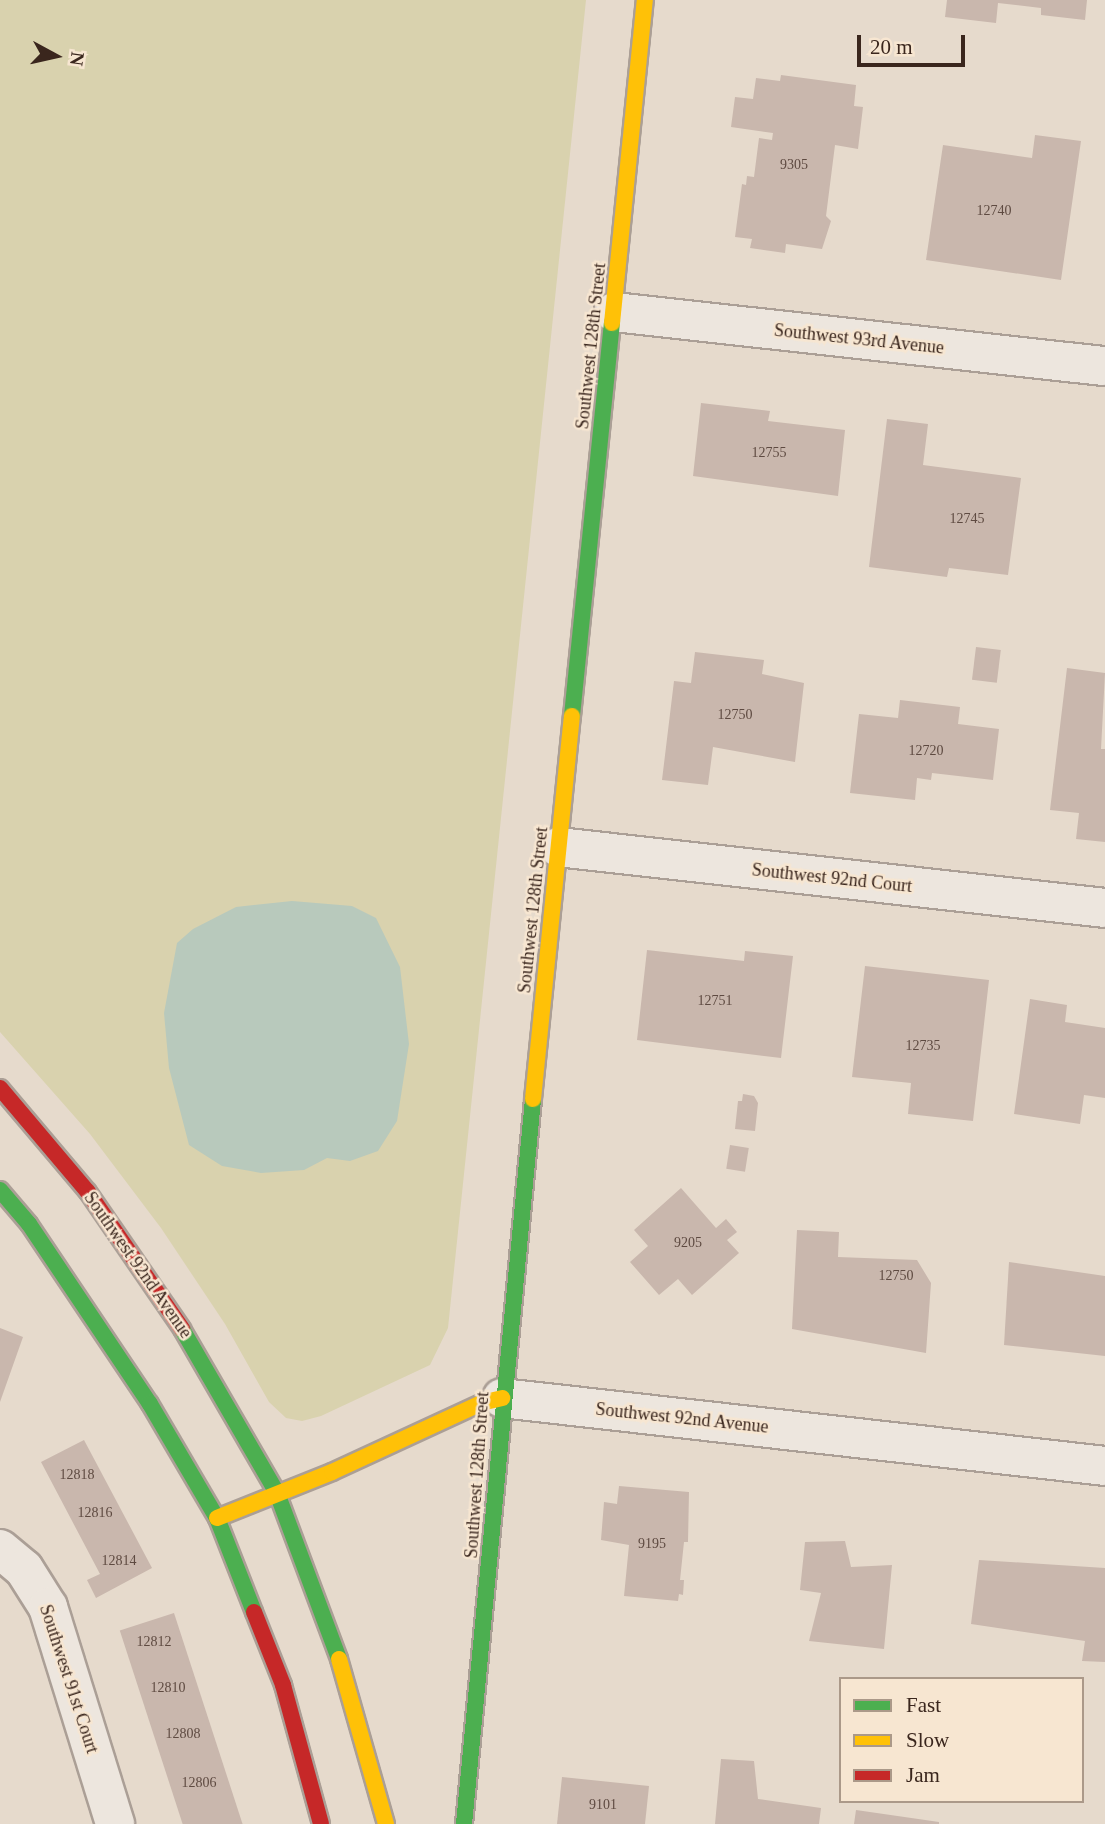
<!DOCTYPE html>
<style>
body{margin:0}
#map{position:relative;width:1105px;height:1824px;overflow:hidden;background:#e6dacc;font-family:Georgia,serif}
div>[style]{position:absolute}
.green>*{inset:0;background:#d9d2ae}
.water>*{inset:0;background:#b8c9bc}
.building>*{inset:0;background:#c9b7ad;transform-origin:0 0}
.roads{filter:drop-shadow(2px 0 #ab9f96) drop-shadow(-2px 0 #ab9f96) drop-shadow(0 2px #ab9f96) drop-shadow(0 -2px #ab9f96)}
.street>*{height:38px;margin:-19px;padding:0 19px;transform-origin:19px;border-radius:19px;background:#ede6de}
.fast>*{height:16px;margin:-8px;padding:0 8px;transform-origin:8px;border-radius:8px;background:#4caf50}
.slow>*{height:16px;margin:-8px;padding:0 8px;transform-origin:8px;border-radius:8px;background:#ffc107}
.jam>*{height:16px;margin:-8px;padding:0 8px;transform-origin:8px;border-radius:8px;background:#c62828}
span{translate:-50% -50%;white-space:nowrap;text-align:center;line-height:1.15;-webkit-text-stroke:5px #f7e6d1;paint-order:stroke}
.number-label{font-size:14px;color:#5e4a41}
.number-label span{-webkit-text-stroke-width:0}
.street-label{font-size:18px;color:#3a261d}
.legend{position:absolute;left:839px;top:1677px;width:245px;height:126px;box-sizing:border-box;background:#f7e6d1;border:2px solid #ab9989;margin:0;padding:9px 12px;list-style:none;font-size:21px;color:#3a261d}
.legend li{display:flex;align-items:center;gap:14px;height:35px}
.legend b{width:35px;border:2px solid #ab9989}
.north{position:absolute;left:21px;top:21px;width:70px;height:70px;-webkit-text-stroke:5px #f7e6d1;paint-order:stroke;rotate:98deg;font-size:19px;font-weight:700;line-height:28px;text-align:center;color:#3a261d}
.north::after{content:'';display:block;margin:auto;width:24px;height:32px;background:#3a261d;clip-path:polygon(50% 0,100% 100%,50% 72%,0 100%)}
.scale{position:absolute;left:857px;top:35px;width:108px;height:32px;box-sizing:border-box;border:4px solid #3a261d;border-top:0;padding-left:9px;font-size:21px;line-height:24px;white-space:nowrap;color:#3a261d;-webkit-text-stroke:5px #f7e6d1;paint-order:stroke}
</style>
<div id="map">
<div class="green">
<div style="clip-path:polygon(0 0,586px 0,448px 1328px,430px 1365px,321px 1416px,302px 1421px,286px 1418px,269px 1402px,225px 1324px,161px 1228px,90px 1134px,0 1032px)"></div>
</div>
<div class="water">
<div style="clip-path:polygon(292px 901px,352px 906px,376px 918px,400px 967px,409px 1044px,397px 1121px,378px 1151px,350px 1161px,327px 1158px,304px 1170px,261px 1173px,222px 1166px,189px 1145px,169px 1068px,164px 1013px,177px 943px,193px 929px,236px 907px)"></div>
</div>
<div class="building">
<div style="clip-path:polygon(947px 0,1087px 0,1085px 20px,1041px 15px,1041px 8px,998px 3px,996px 23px,945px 17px)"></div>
<div style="clip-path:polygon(781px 75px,856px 85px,854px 106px,863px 107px,858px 149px,835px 145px,826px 216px,831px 221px,822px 249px,786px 244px,785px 253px,750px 248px,752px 239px,735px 237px,742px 184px,746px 185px,747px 176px,754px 177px,759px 138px,772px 140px,773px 133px,731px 127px,735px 97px,753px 99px,756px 78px,780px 81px)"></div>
<div style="clip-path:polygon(1035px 135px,1081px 141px,1061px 280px,926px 260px,943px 145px,1032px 158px)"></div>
<div style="clip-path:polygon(701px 403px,770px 411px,768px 421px,845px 430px,838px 496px,693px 476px)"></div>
<div style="clip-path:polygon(887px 419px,928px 424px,923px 465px,1021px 478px,1008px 575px,949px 568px,947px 577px,869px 567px)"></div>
<div style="left:976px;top:647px;width:25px;height:33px;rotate:7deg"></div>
<div style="clip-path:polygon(695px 652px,764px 660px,762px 674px,804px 683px,795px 762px,713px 747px,708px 785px,662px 780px,674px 681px,691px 683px)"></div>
<div style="clip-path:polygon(1067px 668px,1105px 673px,1101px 749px,1105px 749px,1105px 842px,1076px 839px,1079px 813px,1050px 810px)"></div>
<div style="clip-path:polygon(900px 700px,960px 707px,958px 724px,999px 729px,993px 780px,932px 773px,931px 780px,917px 778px,915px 800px,850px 793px,859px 714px,898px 718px)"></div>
<div style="clip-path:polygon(647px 950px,744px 961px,745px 951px,793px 956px,781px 1058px,637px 1040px)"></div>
<div style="clip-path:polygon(865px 966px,989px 980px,973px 1121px,908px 1114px,911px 1083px,852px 1077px)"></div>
<div style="clip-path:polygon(1030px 999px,1067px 1005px,1065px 1022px,1105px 1028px,1105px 1098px,1084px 1095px,1080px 1124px,1014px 1114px)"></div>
<div style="clip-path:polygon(743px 1094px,754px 1096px,758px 1103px,755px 1131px,735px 1129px,738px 1101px,742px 1101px)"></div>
<div style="left:730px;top:1145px;width:19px;height:24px;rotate:9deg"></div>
<div style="clip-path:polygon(681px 1188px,716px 1228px,726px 1219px,737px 1232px,727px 1240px,739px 1253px,692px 1295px,678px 1279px,659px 1295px,630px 1262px,648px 1246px,634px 1230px)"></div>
<div style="clip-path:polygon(797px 1230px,839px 1232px,838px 1257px,917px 1260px,931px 1283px,926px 1353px,792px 1329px)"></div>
<div style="clip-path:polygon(1009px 1262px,1105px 1276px,1105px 1356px,1004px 1345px)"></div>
<div style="clip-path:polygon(0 1328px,23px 1337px,0 1402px)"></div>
<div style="clip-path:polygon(84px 1440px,152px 1568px,96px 1598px,87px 1580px,100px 1574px,41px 1462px)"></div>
<div style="clip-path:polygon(619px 1486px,689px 1492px,688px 1542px,684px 1542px,680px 1580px,684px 1580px,683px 1595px,679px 1594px,678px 1601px,624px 1596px,629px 1545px,601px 1540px,604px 1502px,617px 1504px)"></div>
<div style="clip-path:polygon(845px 1541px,851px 1567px,892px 1565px,884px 1649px,809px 1641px,821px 1593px,800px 1590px,805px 1542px)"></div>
<div style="clip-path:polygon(979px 1560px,1105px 1568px,1105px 1662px,1082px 1661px,1085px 1641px,971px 1624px)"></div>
<div style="left:174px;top:1613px;width:222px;height:57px;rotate:72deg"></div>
<div style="clip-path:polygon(721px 1759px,754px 1761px,758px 1799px,821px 1808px,819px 1824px,715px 1824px)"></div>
<div style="clip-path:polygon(562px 1777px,649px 1786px,645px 1824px,557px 1824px)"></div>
<div style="clip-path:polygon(856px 1810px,939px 1822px,939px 1824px,854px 1824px)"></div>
</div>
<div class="roads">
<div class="street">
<div style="left:614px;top:312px;width:494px;rotate:6.3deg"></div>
<div style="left:558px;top:847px;width:550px;rotate:6.36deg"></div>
<div style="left:502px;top:1398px;width:607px;rotate:6.43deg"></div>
<div style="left:0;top:1549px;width:31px;rotate:40deg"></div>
<div style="left:24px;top:1569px;width:45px;rotate:57.7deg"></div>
<div style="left:48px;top:1607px;width:227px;rotate:72.8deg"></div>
</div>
<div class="fast">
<div style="left:572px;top:716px;width:395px;rotate:-84.2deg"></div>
<div style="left:0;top:1190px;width:45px;rotate:49.5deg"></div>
<div style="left:29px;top:1224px;width:217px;rotate:56.1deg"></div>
<div style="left:150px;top:1404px;width:132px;rotate:59.6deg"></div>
<div style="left:217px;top:1518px;width:101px;rotate:68.5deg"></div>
<div style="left:182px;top:1329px;width:190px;rotate:59.9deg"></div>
<div style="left:277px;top:1493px;width:177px;rotate:69.5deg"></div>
<div style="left:464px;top:1824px;width:728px;rotate:-84.56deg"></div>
</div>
<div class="slow">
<div style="left:612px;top:323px;width:325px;rotate:-84.2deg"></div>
<div style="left:533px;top:1099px;width:385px;rotate:-84.2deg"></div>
<div style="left:217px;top:1518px;width:124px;rotate:-21.8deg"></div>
<div style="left:332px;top:1472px;width:164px;rotate:-24.8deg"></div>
<div style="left:481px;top:1403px;width:22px;rotate:-13deg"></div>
<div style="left:339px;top:1659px;width:172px;rotate:74.1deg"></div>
</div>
<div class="jam">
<div style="left:0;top:1088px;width:136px;rotate:49.8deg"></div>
<div style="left:88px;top:1192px;width:166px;rotate:55.5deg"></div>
<div style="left:254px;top:1612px;width:79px;rotate:68.3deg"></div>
<div style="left:283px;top:1685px;width:144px;rotate:74.7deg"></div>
</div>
</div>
<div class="number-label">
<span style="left:794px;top:165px">9305</span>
<span style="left:994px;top:211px">12740</span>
<span style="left:769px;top:453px">12755</span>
<span style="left:967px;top:519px">12745</span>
<span style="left:735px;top:715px">12750</span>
<span style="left:926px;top:751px">12720</span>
<span style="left:715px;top:1001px">12751</span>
<span style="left:923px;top:1046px">12735</span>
<span style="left:688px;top:1243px">9205</span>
<span style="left:896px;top:1276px">12750</span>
<span style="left:77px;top:1475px">12818</span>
<span style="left:95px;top:1513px">12816</span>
<span style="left:652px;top:1544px">9195</span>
<span style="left:119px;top:1561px">12814</span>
<span style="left:154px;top:1642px">12812</span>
<span style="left:168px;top:1688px">12810</span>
<span style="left:183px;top:1734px">12808</span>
<span style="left:199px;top:1783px">12806</span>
<span style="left:603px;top:1805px">9101</span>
</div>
<div class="street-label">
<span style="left:859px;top:339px;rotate:6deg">Southwest 93rd Avenue</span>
<span style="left:591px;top:346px;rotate:-84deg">Southwest 128th Street</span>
<span style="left:832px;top:878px;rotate:6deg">Southwest 92nd Court</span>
<span style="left:533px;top:910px;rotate:-84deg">Southwest 128th Street</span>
<span style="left:138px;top:1265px;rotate:55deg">Southwest 92nd Avenue</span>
<span style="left:682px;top:1418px;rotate:6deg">Southwest 92nd Avenue</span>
<span style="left:477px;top:1475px;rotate:-86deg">Southwest 128th Street</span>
<span style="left:69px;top:1679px;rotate:72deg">Southwest 91st Court</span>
</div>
<ul class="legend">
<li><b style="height:9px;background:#4caf50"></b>Fast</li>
<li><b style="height:9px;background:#ffc107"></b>Slow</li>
<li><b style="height:9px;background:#c62828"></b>Jam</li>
</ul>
<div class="north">N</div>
<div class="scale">20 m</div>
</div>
